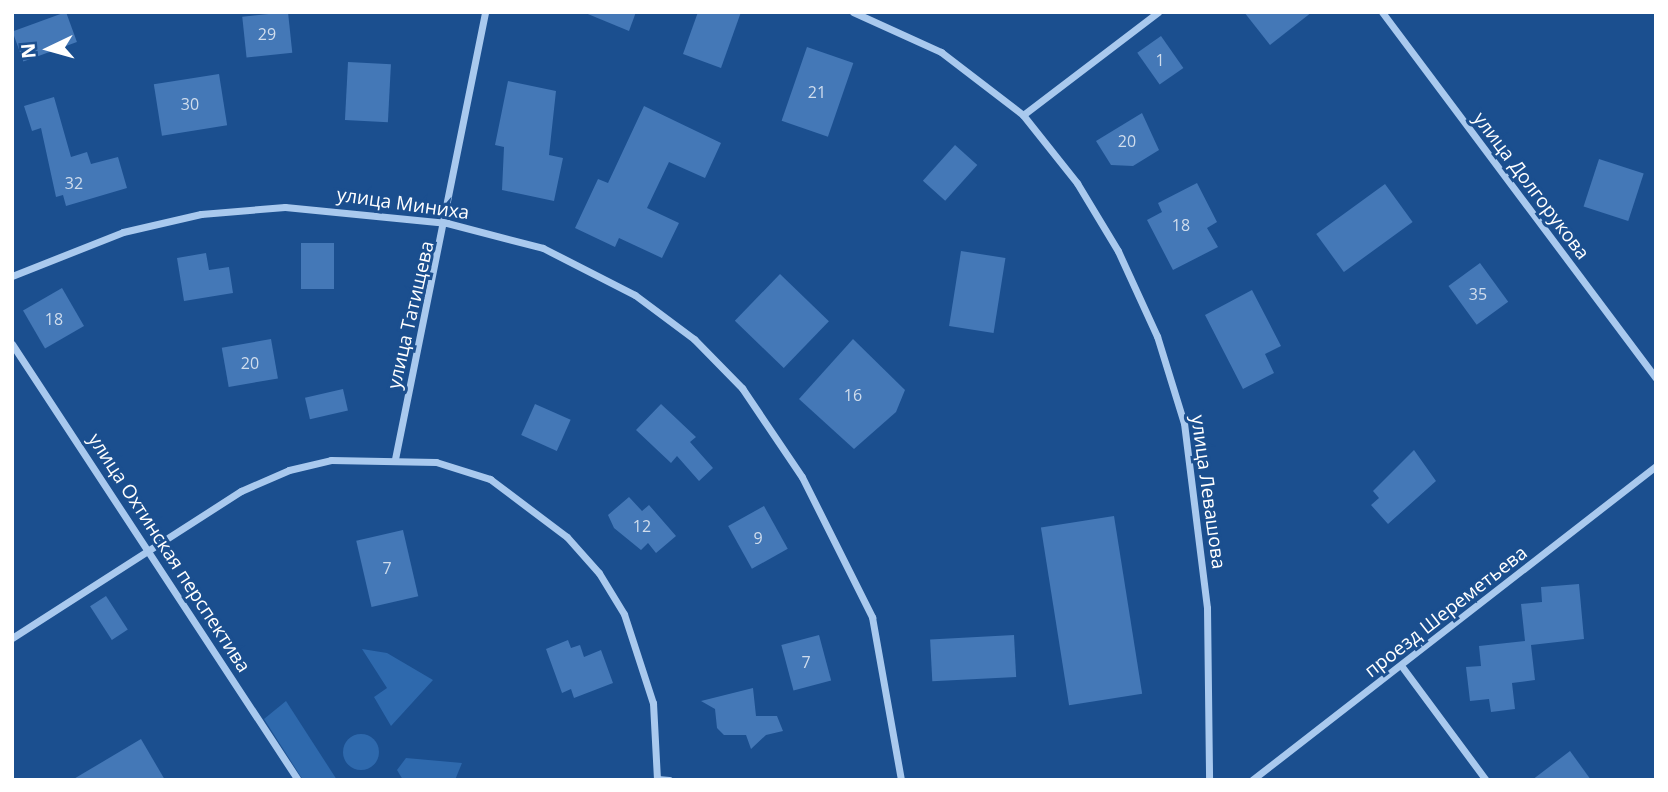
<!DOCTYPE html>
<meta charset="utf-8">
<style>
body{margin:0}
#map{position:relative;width:1668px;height:792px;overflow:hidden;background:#1b4f8f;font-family:"Open Sans",sans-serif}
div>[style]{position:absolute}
.green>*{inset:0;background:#2e69ad}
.round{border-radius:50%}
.building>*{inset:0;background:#4478b7;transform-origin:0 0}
.minor>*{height:7px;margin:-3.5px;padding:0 3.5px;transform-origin:3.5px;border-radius:3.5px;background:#a9c9ee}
span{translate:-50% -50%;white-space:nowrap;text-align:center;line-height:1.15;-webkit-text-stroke:6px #1b4f8f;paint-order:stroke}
.number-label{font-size:16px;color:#d0dded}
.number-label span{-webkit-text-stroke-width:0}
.street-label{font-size:19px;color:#fff}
.frame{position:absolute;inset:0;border:14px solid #fff;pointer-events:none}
.north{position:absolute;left:14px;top:14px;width:70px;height:70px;-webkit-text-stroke:5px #1b4f8f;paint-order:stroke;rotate:265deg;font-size:19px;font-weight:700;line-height:28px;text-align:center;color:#fff}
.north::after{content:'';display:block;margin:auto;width:24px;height:32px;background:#fff;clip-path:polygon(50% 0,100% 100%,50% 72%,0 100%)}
</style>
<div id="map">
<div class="green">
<div style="clip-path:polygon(362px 649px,387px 653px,433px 680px,391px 726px,374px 697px,387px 688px)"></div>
<div style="clip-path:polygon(286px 701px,337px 780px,303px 780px,264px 719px)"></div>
<div class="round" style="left:343px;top:734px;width:36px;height:36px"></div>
<div style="clip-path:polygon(406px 758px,462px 763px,455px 780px,403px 780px,397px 770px)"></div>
</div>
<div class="building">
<div style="left:66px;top:12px;width:32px;height:57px;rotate:70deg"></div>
<div style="left:288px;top:12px;width:41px;height:46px;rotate:84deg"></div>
<div style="clip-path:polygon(583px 12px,636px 12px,629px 31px)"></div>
<div style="clip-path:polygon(698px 12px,741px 12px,721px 68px,683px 54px)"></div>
<div style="clip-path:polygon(1244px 12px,1312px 12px,1270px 45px)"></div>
<div style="left:1161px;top:36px;width:39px;height:29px;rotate:55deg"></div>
<div style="left:807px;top:47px;width:49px;height:78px;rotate:19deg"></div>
<div style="left:348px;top:62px;width:43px;height:58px;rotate:3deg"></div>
<div style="left:219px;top:74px;width:52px;height:66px;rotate:81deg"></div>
<div style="clip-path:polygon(508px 81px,556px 91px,549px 155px,563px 158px,554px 201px,502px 190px,504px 147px,495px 145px)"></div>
<div style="clip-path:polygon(54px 97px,71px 157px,87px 152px,91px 164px,118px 157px,127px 188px,66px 206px,63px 195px,56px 197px,41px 128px,32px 131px,24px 106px)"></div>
<div style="clip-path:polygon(644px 106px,721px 143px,705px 178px,669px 162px,647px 208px,679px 223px,662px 258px,619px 238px,615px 247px,575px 228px,598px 179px,608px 183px)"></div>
<div style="clip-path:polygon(1142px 113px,1159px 150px,1133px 166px,1111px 165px,1096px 141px)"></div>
<div style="left:955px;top:145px;width:30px;height:48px;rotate:42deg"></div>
<div style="left:1599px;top:159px;width:47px;height:50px;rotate:18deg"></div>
<div style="clip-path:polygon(1197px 183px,1217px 222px,1207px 228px,1218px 247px,1173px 270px,1147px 220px,1162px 212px,1158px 203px)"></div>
<div style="left:1385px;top:184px;width:47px;height:85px;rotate:54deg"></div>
<div style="left:301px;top:243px;width:33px;height:46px"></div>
<div style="left:961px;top:251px;width:45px;height:76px;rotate:9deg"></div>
<div style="clip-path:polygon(206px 253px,209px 270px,229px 267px,233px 293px,184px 301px,177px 258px)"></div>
<div style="left:1480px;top:263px;width:48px;height:39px;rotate:54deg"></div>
<div style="left:780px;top:274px;width:68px;height:65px;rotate:44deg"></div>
<div style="left:62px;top:288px;width:44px;height:45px;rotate:60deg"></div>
<div style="clip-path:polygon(1252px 290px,1281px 346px,1265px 354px,1274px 373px,1243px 389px,1205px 315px)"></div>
<div style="left:271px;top:339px;width:40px;height:50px;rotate:80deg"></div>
<div style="clip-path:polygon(853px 339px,905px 390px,896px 412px,854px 449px,799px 399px)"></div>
<div style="left:343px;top:389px;width:22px;height:39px;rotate:77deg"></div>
<div style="left:535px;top:404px;width:39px;height:34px;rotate:24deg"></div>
<div style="clip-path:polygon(661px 404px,696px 437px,690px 442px,713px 468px,699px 481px,677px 456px,671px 463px,636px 430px)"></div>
<div style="clip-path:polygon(1414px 450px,1436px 481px,1388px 524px,1371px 505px,1379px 498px,1373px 491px)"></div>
<div style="clip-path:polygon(629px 497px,642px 511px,649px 505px,676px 536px,656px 553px,648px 543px,641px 550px,614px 528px,608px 515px)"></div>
<div style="left:764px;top:506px;width:49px;height:41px;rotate:61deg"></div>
<div style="left:1114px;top:516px;width:180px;height:74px;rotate:81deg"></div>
<div style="left:403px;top:530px;width:68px;height:48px;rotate:77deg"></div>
<div style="clip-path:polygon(1579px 584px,1584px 639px,1531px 645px,1535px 680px,1512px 683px,1515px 709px,1491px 712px,1489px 699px,1470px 701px,1466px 667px,1481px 666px,1479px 646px,1525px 641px,1521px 604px,1542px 602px,1541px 587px)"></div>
<div style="left:106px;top:596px;width:40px;height:19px;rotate:57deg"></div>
<div style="left:819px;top:635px;width:47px;height:39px;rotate:75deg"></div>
<div style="left:1014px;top:635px;width:42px;height:84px;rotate:87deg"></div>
<div style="clip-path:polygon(568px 640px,571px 648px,580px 645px,584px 657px,601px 650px,613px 683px,574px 698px,571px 689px,562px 693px,546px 649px)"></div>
<div style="clip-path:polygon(753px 688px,756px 716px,777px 716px,783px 731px,766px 735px,751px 749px,746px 735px,724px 735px,717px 728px,715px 709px,701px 701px)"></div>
<div style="clip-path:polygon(141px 739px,165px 780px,72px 780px)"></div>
<div style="clip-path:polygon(1570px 751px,1591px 780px,1532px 780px)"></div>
</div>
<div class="minor">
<div style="left:853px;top:12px;width:97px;rotate:24.4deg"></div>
<div style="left:941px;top:52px;width:103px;rotate:37.5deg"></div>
<div style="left:1023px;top:115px;width:87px;rotate:51.5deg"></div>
<div style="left:1077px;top:183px;width:79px;rotate:58.9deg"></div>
<div style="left:1118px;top:251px;width:94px;rotate:65.4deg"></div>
<div style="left:1157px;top:336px;width:91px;rotate:72.8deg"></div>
<div style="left:1184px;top:423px;width:186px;rotate:82.9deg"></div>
<div style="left:1207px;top:608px;width:172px;rotate:89.3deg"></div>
<div style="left:1382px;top:12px;width:457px;rotate:53.2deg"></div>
<div style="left:1023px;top:115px;width:170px;rotate:-37.3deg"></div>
<div style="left:12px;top:276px;width:119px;rotate:-21.6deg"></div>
<div style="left:123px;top:232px;width:80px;rotate:-13deg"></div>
<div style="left:201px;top:214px;width:84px;rotate:-4.8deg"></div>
<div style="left:285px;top:207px;width:163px;rotate:5.6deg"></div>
<div style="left:447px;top:223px;width:99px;rotate:14.6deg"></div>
<div style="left:543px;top:248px;width:103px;rotate:27.1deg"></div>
<div style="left:635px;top:295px;width:74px;rotate:36.7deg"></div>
<div style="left:694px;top:339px;width:69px;rotate:45.6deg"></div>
<div style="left:742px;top:388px;width:107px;rotate:56deg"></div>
<div style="left:802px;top:477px;width:157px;rotate:63.4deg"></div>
<div style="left:872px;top:617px;width:166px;rotate:79.9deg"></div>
<div style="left:12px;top:344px;width:521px;rotate:56.74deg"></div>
<div style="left:395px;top:459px;width:456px;rotate:-78.6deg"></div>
<div style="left:12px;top:638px;width:272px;rotate:-32.7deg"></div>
<div style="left:241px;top:491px;width:52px;rotate:-23.6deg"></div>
<div style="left:289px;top:470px;width:43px;rotate:-13.4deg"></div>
<div style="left:331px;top:460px;width:105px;rotate:1.1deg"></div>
<div style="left:436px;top:462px;width:57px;rotate:17.5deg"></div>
<div style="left:490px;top:479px;width:96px;rotate:37deg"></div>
<div style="left:567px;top:537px;width:48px;rotate:48.4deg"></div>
<div style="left:599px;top:573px;width:48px;rotate:58.6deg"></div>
<div style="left:624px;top:614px;width:94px;rotate:72deg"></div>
<div style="left:653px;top:703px;width:77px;rotate:87deg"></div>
<div style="left:1403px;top:668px;width:139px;rotate:53.5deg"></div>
<div style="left:657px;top:779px;width:12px;rotate:5deg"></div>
<div style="left:1252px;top:780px;width:512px;rotate:-37.86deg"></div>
</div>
<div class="number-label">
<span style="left:267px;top:34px">29</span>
<span style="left:1160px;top:60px">1</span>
<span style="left:817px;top:92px">21</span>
<span style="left:190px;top:104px">30</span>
<span style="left:1127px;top:141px">20</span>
<span style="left:74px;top:183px">32</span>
<span style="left:1181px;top:225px">18</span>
<span style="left:1478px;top:294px">35</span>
<span style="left:54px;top:319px">18</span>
<span style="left:250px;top:363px">20</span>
<span style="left:853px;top:395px">16</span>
<span style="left:642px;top:526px">12</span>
<span style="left:758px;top:538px">9</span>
<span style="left:387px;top:568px">7</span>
<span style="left:806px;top:662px">7</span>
</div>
<div class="street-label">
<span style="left:1531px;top:186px;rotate:53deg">улица Долгорукова</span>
<span style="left:403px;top:204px;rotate:8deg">улица Миниха</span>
<span style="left:411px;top:315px;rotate:-77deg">улица Татищева</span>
<span style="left:1208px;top:492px;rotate:82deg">улица Левашова</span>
<span style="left:169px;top:553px;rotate:57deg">улица Охтинская перспектива</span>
<span style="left:1446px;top:612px;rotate:-38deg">проезд Шереметьева</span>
</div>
<div class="frame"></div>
<div class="north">N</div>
</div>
